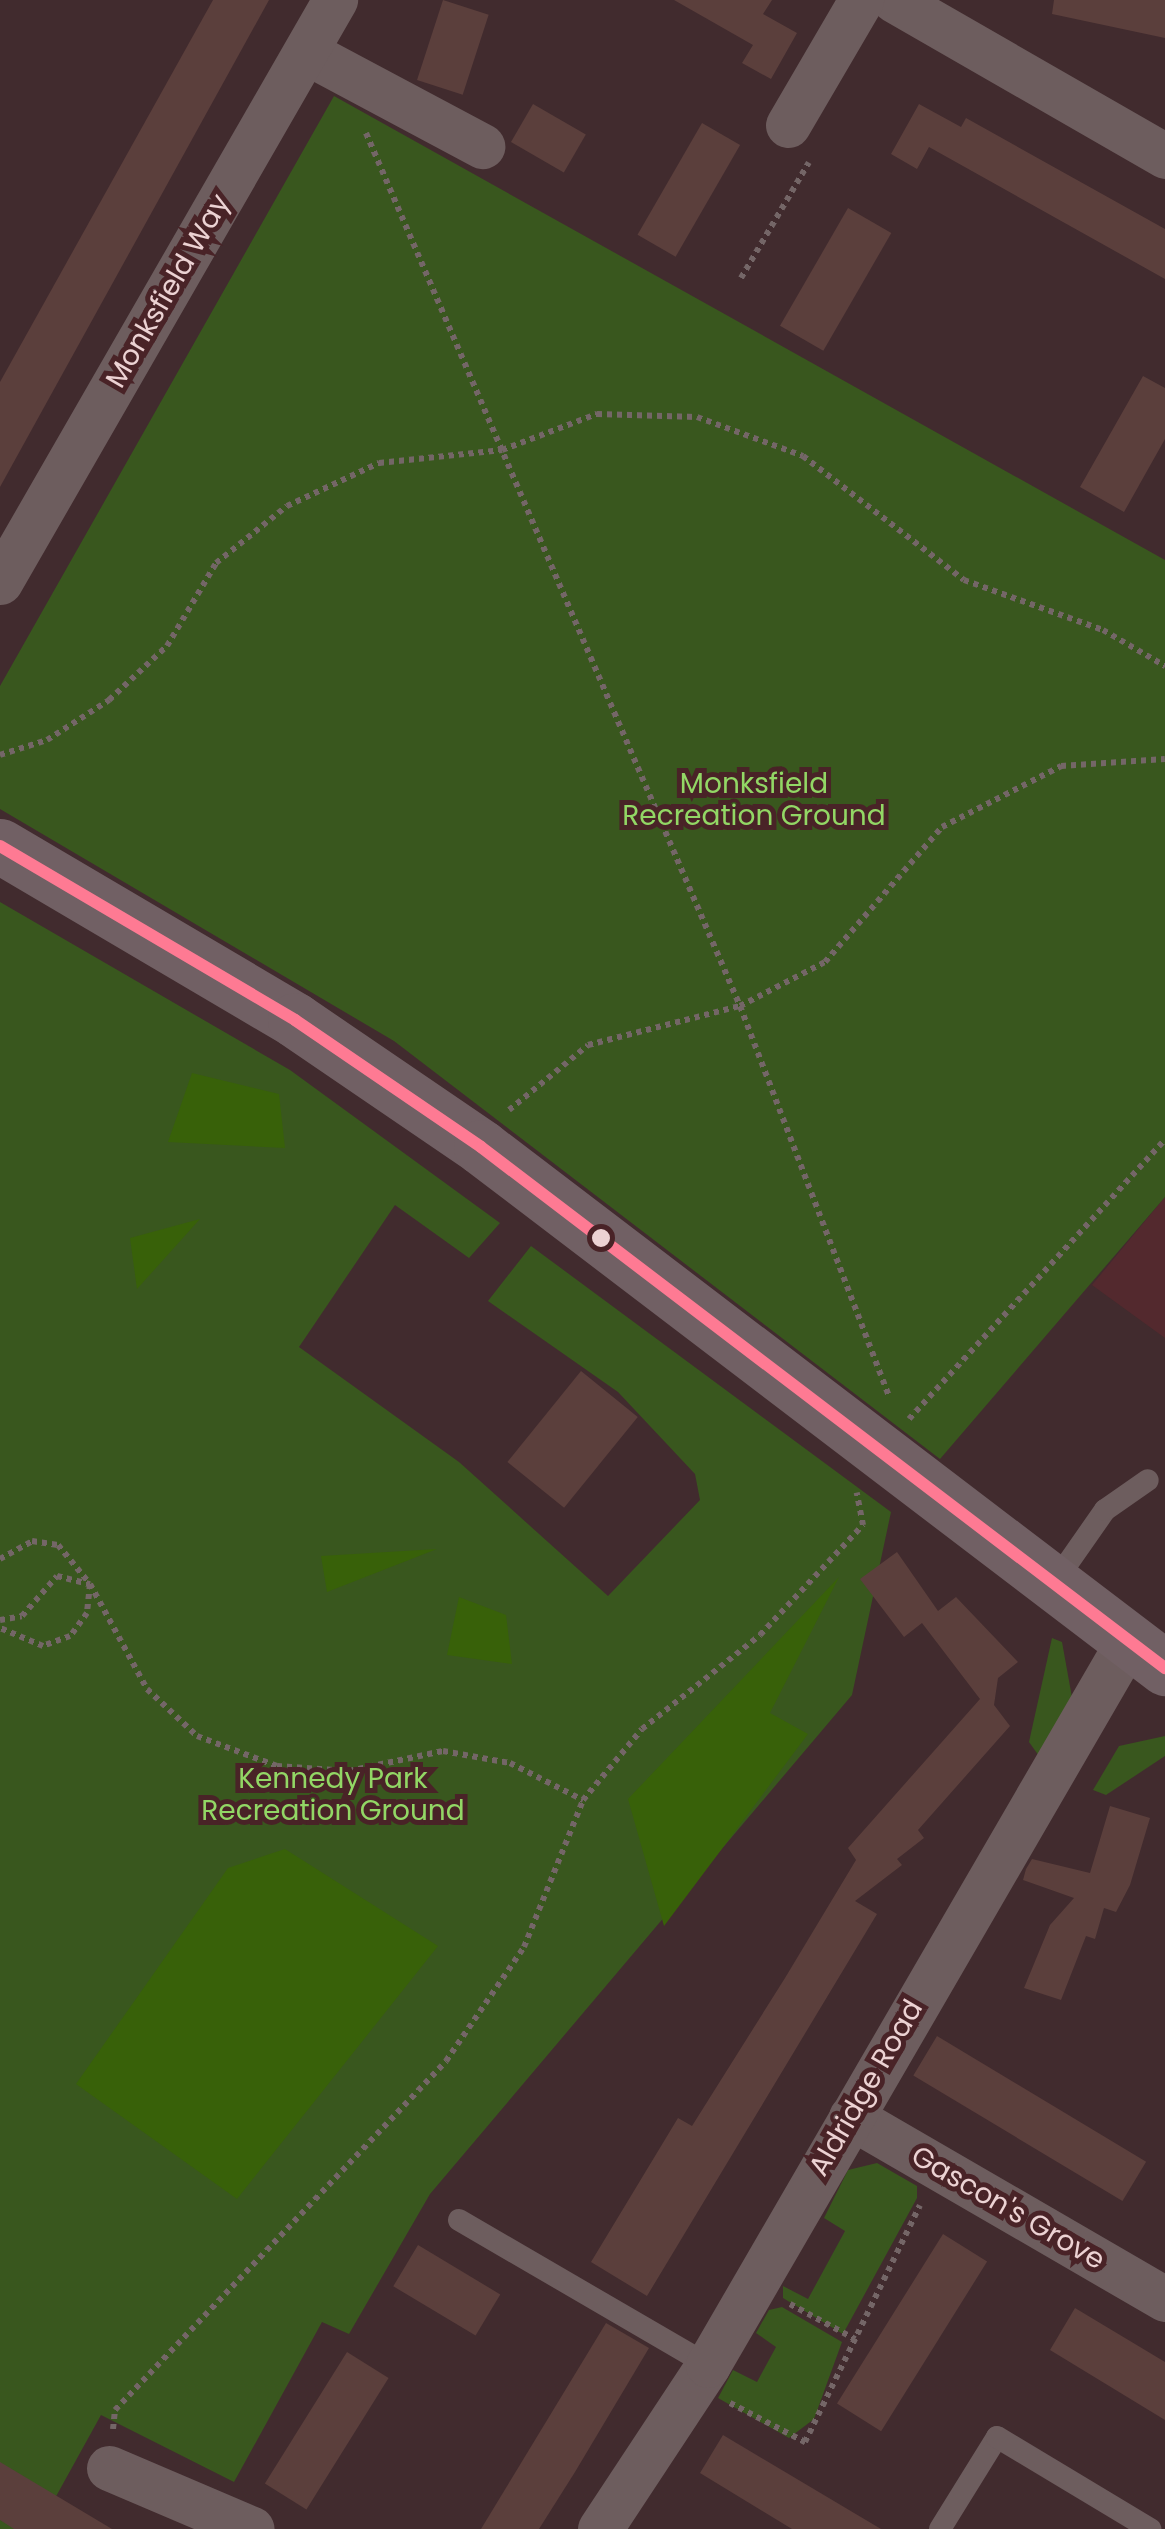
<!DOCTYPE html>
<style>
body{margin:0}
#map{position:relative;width:1165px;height:2529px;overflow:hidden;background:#412b2e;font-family:Poppins,sans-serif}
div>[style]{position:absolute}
.built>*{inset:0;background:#53292e}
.green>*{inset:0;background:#39571e}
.forest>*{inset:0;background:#386109}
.building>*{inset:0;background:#5b3f3c;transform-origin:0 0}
.path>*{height:6px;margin-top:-3px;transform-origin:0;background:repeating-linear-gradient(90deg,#746667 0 5px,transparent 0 10px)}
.lane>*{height:22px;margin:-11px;padding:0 11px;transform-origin:11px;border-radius:11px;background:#6d5d5e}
.street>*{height:45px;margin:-22.5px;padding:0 22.5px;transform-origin:22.5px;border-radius:22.5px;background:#6d5d5e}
.secondary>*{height:55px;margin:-27.5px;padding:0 27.5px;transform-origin:27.5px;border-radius:27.5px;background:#716064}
.bus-1>*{height:12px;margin:-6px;padding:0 6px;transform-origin:6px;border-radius:6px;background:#fe7a93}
.dots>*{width:28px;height:28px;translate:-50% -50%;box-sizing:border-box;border:5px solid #492327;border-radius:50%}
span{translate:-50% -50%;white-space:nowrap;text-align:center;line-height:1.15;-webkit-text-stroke:10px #492327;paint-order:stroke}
.street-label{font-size:28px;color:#ecd2d3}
.park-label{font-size:28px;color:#92d765}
</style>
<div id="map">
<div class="built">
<div style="clip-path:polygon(1165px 1197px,1165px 1338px,1092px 1285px)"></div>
</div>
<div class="green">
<div style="clip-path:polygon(334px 96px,1165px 560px,1165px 1197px,940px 1459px,394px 1041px,0 809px,0 686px)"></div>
<div style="clip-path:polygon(0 902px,290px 1070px,500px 1223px,469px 1258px,395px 1205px,299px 1347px,459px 1462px,608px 1596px,700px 1500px,695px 1474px,618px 1392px,488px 1301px,531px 1246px,891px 1512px,852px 1695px,430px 2194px,349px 2334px,322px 2322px,234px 2482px,101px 2415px,38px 2529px,0 2529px)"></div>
<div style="clip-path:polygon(1052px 1638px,1062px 1642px,1075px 1714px,1039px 1756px,1029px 1742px)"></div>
<div style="clip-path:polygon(1165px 1736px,1165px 1756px,1106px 1795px,1093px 1790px,1119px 1746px)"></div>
<div style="clip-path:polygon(877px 2163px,917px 2186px,917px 2198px,843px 2334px,783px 2298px,783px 2286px,808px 2299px,845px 2231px,824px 2218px,848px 2170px)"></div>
<div style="clip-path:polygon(782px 2307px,842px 2342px,814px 2419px,789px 2438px,718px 2398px,733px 2370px,757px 2382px,776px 2347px,756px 2333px,769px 2310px)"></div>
</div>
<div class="forest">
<div style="clip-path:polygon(192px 1073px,279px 1094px,285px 1148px,168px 1142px)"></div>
<div style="clip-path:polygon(200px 1219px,137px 1289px,130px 1238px)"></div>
<div style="clip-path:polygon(437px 1549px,327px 1592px,321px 1556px)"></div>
<div style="clip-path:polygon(839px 1577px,770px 1713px,808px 1734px,664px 1926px,628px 1799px)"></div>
<div style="clip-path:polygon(459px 1597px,506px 1615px,512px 1664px,447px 1655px)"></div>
<div style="clip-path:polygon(285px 1849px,438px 1946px,237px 2199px,76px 2084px,228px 1868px)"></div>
</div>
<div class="building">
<div style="clip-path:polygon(213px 0,269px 0,0 487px,0 382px)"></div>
<div style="left:443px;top:0;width:48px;height:84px;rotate:18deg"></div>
<div style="clip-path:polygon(674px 0,772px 0,763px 14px,797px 33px,771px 79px,742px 63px,753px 45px)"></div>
<div style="clip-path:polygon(1054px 0,1165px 0,1165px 38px,1052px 14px)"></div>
<div style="left:533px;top:104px;width:61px;height:44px;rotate:30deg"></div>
<div style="clip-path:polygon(919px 104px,961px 127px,966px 118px,1165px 229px,1165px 279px,929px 147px,917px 169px,891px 154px)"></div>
<div style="left:702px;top:123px;width:44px;height:129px;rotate:30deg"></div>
<div style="left:848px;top:208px;width:50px;height:136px;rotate:30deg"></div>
<div style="clip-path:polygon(1143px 376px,1165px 388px,1165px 439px,1124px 512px,1080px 487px)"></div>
<div style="left:581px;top:1371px;width:73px;height:117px;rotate:39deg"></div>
<div style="clip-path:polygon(897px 1552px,938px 1611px,956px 1597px,1018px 1662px,998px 1678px,994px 1705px,1010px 1726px,918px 1830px,924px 1838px,897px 1859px,902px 1865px,855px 1901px,877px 1914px,647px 2296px,591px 2262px,678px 2118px,692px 2126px,785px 1978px,856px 1860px,848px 1848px,980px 1699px,922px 1623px,904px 1637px,860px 1579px)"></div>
<div style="clip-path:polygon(1110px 1806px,1150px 1818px,1130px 1885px,1116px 1912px,1104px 1908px,1095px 1939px,1086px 1936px,1061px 2000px,1024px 1988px,1050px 1925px,1074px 1898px,1023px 1880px,1026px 1869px,1032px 1859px,1090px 1873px)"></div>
<div style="left:937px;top:2036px;width:244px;height:46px;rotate:31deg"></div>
<div style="left:943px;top:2234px;width:52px;height:200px;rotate:32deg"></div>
<div style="left:418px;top:2245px;width:96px;height:48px;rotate:31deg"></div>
<div style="clip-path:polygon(1075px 2308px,1165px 2362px,1165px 2420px,1050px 2350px)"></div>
<div style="clip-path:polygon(606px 2323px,649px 2348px,575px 2472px,539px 2529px,481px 2529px)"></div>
<div style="left:347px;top:2352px;width:49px;height:155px;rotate:32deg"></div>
<div style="clip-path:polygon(723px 2435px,881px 2529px,792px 2529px,700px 2473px)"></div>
<div style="clip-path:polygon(0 2462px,112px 2529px,14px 2529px,0 2520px)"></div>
</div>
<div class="path">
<div style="left:366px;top:133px;width:950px;rotate:66.81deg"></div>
<div style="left:740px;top:1006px;width:417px;rotate:69.1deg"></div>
<div style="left:741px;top:278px;width:134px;rotate:-59.6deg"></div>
<div style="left:0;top:755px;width:49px;rotate:-17.7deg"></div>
<div style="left:47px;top:740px;width:74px;rotate:-32.8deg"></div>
<div style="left:109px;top:700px;width:79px;rotate:-43deg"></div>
<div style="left:167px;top:646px;width:96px;rotate:-59.4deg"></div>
<div style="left:216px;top:563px;width:91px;rotate:-38.8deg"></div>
<div style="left:287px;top:506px;width:102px;rotate:-25.1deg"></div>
<div style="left:379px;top:463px;width:124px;rotate:-6deg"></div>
<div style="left:502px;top:450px;width:102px;rotate:-20.8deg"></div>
<div style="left:597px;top:414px;width:100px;rotate:1.7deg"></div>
<div style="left:697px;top:417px;width:113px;rotate:20.2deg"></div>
<div style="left:803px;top:456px;width:203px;rotate:37.6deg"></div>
<div style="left:964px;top:580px;width:148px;rotate:19.8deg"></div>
<div style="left:1103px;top:630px;width:72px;rotate:30.1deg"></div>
<div style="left:509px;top:1110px;width:102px;rotate:-39.4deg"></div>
<div style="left:588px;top:1045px;width:157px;rotate:-14.4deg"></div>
<div style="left:740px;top:1006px;width:96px;rotate:-27.4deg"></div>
<div style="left:825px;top:962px;width:179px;rotate:-49.1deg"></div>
<div style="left:942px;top:827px;width:134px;rotate:-27.1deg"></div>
<div style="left:1061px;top:766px;width:104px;rotate:-3.9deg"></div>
<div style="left:909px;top:1419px;width:379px;rotate:-47.5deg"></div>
<div style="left:0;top:1559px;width:37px;rotate:-29deg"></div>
<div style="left:32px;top:1541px;width:26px;rotate:9deg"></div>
<div style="left:58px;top:1545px;width:50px;rotate:50.6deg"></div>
<div style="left:90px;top:1584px;width:29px;rotate:96deg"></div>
<div style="left:87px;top:1613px;width:29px;rotate:126deg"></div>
<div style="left:70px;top:1636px;width:29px;rotate:160deg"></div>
<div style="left:43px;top:1646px;width:47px;rotate:-157.3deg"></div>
<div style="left:0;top:1620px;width:22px;rotate:-10deg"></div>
<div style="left:22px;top:1616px;width:53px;rotate:-48.8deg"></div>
<div style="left:57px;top:1576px;width:34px;rotate:14deg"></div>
<div style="left:90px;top:1584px;width:119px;rotate:61.5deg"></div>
<div style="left:147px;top:1689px;width:69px;rotate:43.2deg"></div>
<div style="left:197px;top:1736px;width:85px;rotate:20.6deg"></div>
<div style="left:277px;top:1766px;width:72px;rotate:4deg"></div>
<div style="left:349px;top:1771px;width:96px;rotate:-12deg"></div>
<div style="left:443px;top:1751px;width:68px;rotate:10.2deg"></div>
<div style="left:510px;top:1763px;width:82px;rotate:26.9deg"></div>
<div style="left:790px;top:2304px;width:74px;rotate:28.3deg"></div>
<div style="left:730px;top:2403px;width:85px;rotate:27.5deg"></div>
<div style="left:805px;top:2442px;width:263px;rotate:-64.1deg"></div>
<div style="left:113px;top:2429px;width:19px;rotate:-84deg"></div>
<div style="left:115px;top:2410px;width:481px;rotate:-46.5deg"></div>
<div style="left:446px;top:2061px;width:138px;rotate:-55.6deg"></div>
<div style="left:524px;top:1947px;width:158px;rotate:-68.1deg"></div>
<div style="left:583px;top:1800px;width:92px;rotate:-50.3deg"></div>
<div style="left:642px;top:1729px;width:151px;rotate:-38.5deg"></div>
<div style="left:760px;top:1635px;width:151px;rotate:-46.9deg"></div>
<div style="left:863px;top:1525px;width:33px;rotate:-101deg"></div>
</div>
<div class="lane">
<div style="left:1054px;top:1583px;width:89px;rotate:-55.1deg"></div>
<div style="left:1105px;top:1510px;width:52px;rotate:-34.9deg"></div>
<div style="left:459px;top:2220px;width:288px;rotate:30.2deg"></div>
<div style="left:940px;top:2529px;width:108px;rotate:-58.2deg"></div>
<div style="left:997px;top:2437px;width:179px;rotate:31deg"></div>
</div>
<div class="street">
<div style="left:894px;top:0;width:313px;rotate:29.9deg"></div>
<div style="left:306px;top:52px;width:200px;rotate:28.1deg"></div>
<div style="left:788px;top:125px;width:145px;rotate:-59.7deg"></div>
<div style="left:0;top:582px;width:672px;rotate:-60.08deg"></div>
<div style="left:851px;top:2117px;width:363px;rotate:30.1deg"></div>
<div style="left:109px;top:2468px;width:155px;rotate:23.1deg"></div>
<div style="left:600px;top:2529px;width:196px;rotate:-56.6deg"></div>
<div style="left:708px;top:2365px;width:835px;rotate:-59.87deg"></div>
</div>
<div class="secondary">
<div style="left:0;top:846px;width:342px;rotate:30.5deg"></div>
<div style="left:295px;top:1020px;width:225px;rotate:34.3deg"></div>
<div style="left:481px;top:1147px;width:860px;rotate:37.3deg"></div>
</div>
<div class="bus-1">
<div style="left:0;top:846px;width:342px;rotate:30.5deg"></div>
<div style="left:295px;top:1020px;width:225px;rotate:34.3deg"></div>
<div style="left:481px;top:1147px;width:860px;rotate:37.3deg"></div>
</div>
<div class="dots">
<div style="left:601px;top:1238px;background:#ecd2d3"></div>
</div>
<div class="street-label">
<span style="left:168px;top:291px;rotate:-60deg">Monksfield Way</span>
<span style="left:866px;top:2088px;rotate:-60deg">Aldridge Road</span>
<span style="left:1008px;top:2208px;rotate:30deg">Gascon's Grove</span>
</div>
<div class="park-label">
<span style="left:754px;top:800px">Monksfield<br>Recreation Ground</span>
<span style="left:333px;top:1795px">Kennedy Park<br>Recreation Ground</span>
</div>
</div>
